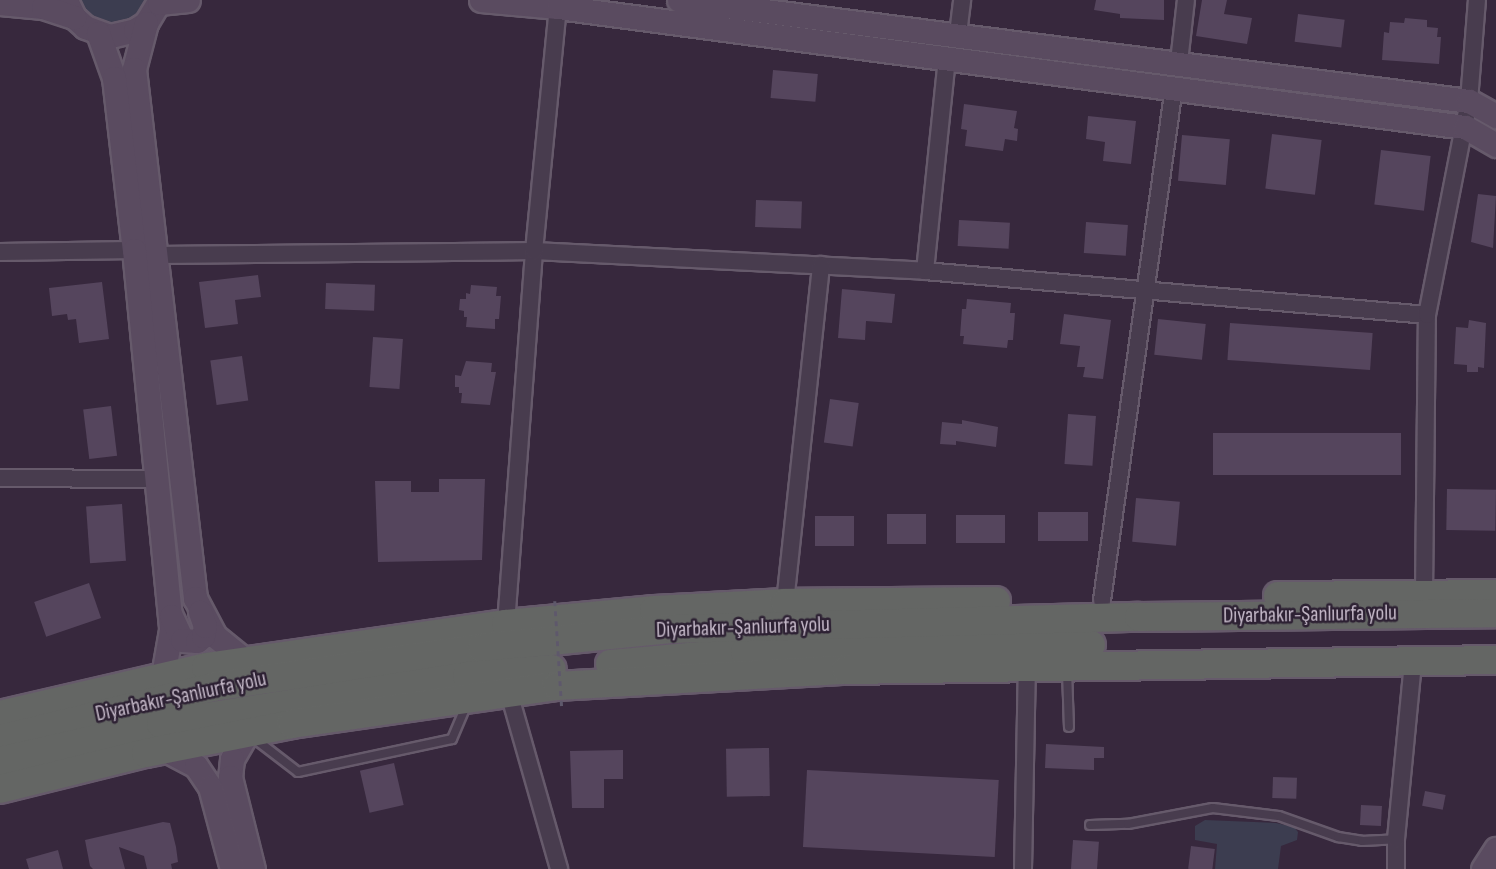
<!DOCTYPE html>
<meta charset="utf-8">
<style>
body{margin:0}
#map{position:relative;width:1496px;height:869px;overflow:hidden;background:#37283d;font-family:"Sofia Sans Condensed",sans-serif}
div>[style]{position:absolute}
.green>*{inset:0;background:#3c3d50}
.building>*{inset:0;background:#55455d;transform-origin:0 0}
.roads{filter:drop-shadow(2px 0 #665a6b) drop-shadow(-2px 0 #665a6b) drop-shadow(0 2px #665a6b) drop-shadow(0 -2px #665a6b)}
.service>*{height:8px;margin:-4px;padding:0 4px;transform-origin:4px;border-radius:4px;background:#483c4e}
.minor>*{height:16px;margin:-8px;padding:0 8px;transform-origin:8px;border-radius:8px;background:#483c4e}
.secondary>*{height:23px;margin:-11.5px;padding:0 11.5px;transform-origin:11.5px;border-radius:11.5px;background:#5a4b60}
.trunk>*{height:28px;margin:-14px;padding:0 14px;transform-origin:14px;border-radius:14px;background:#646664}
.path-bridge>*{height:2.5px;margin-top:-1.25px;transform-origin:0;background:repeating-linear-gradient(90deg,#5e586b 0 5px,transparent 0 10px)}
span{translate:-50% -50%;white-space:nowrap;text-align:center;line-height:1.15;-webkit-text-stroke:5px #2d2133;paint-order:stroke}
.street-label{font-size:21px;color:#c4b8c8}
</style>
<div id="map">
<div class="green">
<div style="clip-path:polygon(78px 0,147px 0,138px 16px,128px 23px,104px 25px,84px 13px)"></div>
<div style="clip-path:polygon(1205px 820px,1276px 823px,1294px 827px,1298px 832px,1297px 840px,1281px 846px,1278px 869px,1215px 869px,1217px 844px,1195px 840px,1195px 826px)"></div>
</div>
<div class="building">
<div style="clip-path:polygon(1096px 0,1164px 0,1164px 20px,1120px 18px,1120px 14px,1094px 10px)"></div>
<div style="clip-path:polygon(1202px 0,1227px 0,1224px 14px,1252px 18px,1247px 44px,1196px 36px)"></div>
<div style="left:1298px;top:14px;width:47px;height:28px;rotate:7deg"></div>
<div style="clip-path:polygon(1405px 18px,1427px 20px,1427px 27px,1438px 28px,1437px 37px,1441px 37px,1439px 64px,1382px 60px,1384px 32px,1389px 33px,1390px 22px,1404px 23px)"></div>
<div style="left:773px;top:70px;width:45px;height:28px;rotate:5deg"></div>
<div style="clip-path:polygon(964px 104px,1017px 111px,1014px 128px,1018px 129px,1017px 141px,1005px 139px,1003px 151px,965px 146px,967px 130px,961px 129px)"></div>
<div style="clip-path:polygon(1088px 116px,1136px 121px,1131px 164px,1103px 161px,1105px 142px,1086px 139px)"></div>
<div style="left:1272px;top:134px;width:50px;height:55px;rotate:7deg"></div>
<div style="left:1182px;top:135px;width:48px;height:46px;rotate:5deg"></div>
<div style="left:1381px;top:150px;width:50px;height:55px;rotate:7deg"></div>
<div style="clip-path:polygon(1478px 194px,1496px 196px,1493px 248px,1471px 242px)"></div>
<div style="left:756px;top:200px;width:46px;height:27px;rotate:2deg"></div>
<div style="left:959px;top:220px;width:51px;height:26px;rotate:3deg"></div>
<div style="left:1086px;top:222px;width:42px;height:31px;rotate:4deg"></div>
<div style="clip-path:polygon(258px 275px,261px 297px,235px 300px,238px 324px,205px 328px,199px 282px)"></div>
<div style="clip-path:polygon(102px 282px,109px 339px,79px 343px,76px 319px,68px 320px,67px 314px,52px 316px,49px 288px)"></div>
<div style="left:326px;top:283px;width:49px;height:26px;rotate:2deg"></div>
<div style="clip-path:polygon(471px 285px,497px 287px,496px 296px,501px 296px,499px 319px,495px 319px,495px 329px,466px 327px,467px 317px,464px 317px,464px 311px,459px 310px,460px 299px,466px 299px,466px 293px,470px 294px)"></div>
<div style="clip-path:polygon(842px 289px,895px 294px,892px 323px,866px 321px,865px 340px,838px 338px)"></div>
<div style="clip-path:polygon(967px 299px,1011px 303px,1010px 313px,1015px 313px,1013px 340px,1008px 340px,1007px 348px,963px 344px,964px 336px,960px 336px,962px 309px,966px 309px)"></div>
<div style="clip-path:polygon(1064px 314px,1111px 320px,1103px 379px,1083px 377px,1085px 367px,1077px 367px,1080px 346px,1060px 344px)"></div>
<div style="left:1158px;top:319px;width:48px;height:36px;rotate:6deg"></div>
<div style="clip-path:polygon(1469px 320px,1486px 323px,1484px 368px,1478px 367px,1478px 372px,1467px 372px,1467px 365px,1454px 364px,1456px 327px,1468px 328px)"></div>
<div style="left:1230px;top:323px;width:143px;height:37px;rotate:4deg"></div>
<div style="left:373px;top:337px;width:30px;height:50px;rotate:4deg"></div>
<div style="left:242px;top:356px;width:45px;height:32px;rotate:82deg"></div>
<div style="clip-path:polygon(466px 361px,492px 363px,491px 372px,496px 372px,490px 405px,461px 403px,462px 393px,459px 393px,459px 387px,455px 387px,455px 375px,461px 376px)"></div>
<div style="left:830px;top:399px;width:29px;height:44px;rotate:8deg"></div>
<div style="left:111px;top:406px;width:50px;height:28px;rotate:83deg"></div>
<div style="left:1068px;top:414px;width:28px;height:50px;rotate:4deg"></div>
<div style="clip-path:polygon(962px 420px,998px 427px,996px 447px,956px 441px,956px 445px,940px 444px,942px 422px,962px 424px)"></div>
<div style="left:1213px;top:433px;width:188px;height:42px"></div>
<div style="clip-path:polygon(439px 479px,485px 479px,482px 560px,378px 562px,375px 481px,411px 481px,411px 492px,439px 492px)"></div>
<div style="left:1447px;top:489px;width:49px;height:41px;rotate:1deg"></div>
<div style="left:1136px;top:498px;width:44px;height:44px;rotate:5deg"></div>
<div style="left:122px;top:504px;width:57px;height:36px;rotate:86deg"></div>
<div style="left:1038px;top:512px;width:50px;height:29px"></div>
<div style="left:887px;top:514px;width:39px;height:30px"></div>
<div style="left:956px;top:515px;width:49px;height:28px"></div>
<div style="left:815px;top:516px;width:39px;height:30px"></div>
<div style="left:89px;top:583px;width:37px;height:58px;rotate:71deg"></div>
<div style="clip-path:polygon(1046px 744px,1104px 747px,1104px 758px,1094px 758px,1094px 770px,1045px 768px)"></div>
<div style="left:769px;top:748px;width:48px;height:43px;rotate:89deg"></div>
<div style="clip-path:polygon(623px 750px,623px 779px,604px 779px,604px 808px,572px 808px,570px 751px)"></div>
<div style="left:394px;top:763px;width:43px;height:35px;rotate:77deg"></div>
<div style="left:807px;top:770px;width:192px;height:77px;rotate:3deg"></div>
<div style="left:1273px;top:777px;width:24px;height:21px;rotate:2deg"></div>
<div style="left:1425px;top:791px;width:21px;height:15px;rotate:11deg"></div>
<div style="left:1361px;top:805px;width:21px;height:20px;rotate:3deg"></div>
<div style="clip-path:polygon(163px 822px,170px 823px,176px 847px,178px 862px,171px 864px,172px 869px,147px 869px,144px 856px,119px 847px,125px 869px,93px 869px,90px 866px,85px 840px)"></div>
<div style="left:1073px;top:840px;width:26px;height:29px;rotate:4deg"></div>
<div style="left:1191px;top:846px;width:24px;height:23px;rotate:7deg"></div>
<div style="clip-path:polygon(58px 850px,63px 869px,29px 869px,26px 859px)"></div>
</div>
<div class="roads">
<div class="service">
<div style="left:1067px;top:671px;width:56px;rotate:88deg"></div>
<div style="left:255px;top:739px;width:54px;rotate:37.5deg"></div>
<div style="left:298px;top:772px;width:157px;rotate:-12.1deg"></div>
<div style="left:452px;top:739px;width:38px;rotate:-67deg"></div>
<div style="left:1090px;top:825px;width:38px;rotate:-2deg"></div>
<div style="left:1128px;top:824px;width:86px;rotate:-10.7deg"></div>
<div style="left:1213px;top:808px;width:66px;rotate:6.9deg"></div>
<div style="left:1279px;top:816px;width:63px;rotate:19.6deg"></div>
<div style="left:1338px;top:837px;width:24px;rotate:9deg"></div>
<div style="left:1362px;top:841px;width:34px;rotate:-3deg"></div>
</div>
<div class="minor">
<div style="left:958px;top:34px;width:34px;rotate:-83deg"></div>
<div style="left:1179px;top:62px;width:62px;rotate:-83.6deg"></div>
<div style="left:0;top:252px;width:134px;rotate:-0.9deg"></div>
<div style="left:157px;top:255px;width:377px;rotate:-0.6deg"></div>
<div style="left:534px;top:251px;width:392px;rotate:2.9deg"></div>
<div style="left:925px;top:271px;width:504px;rotate:5.01deg"></div>
<div style="left:925px;top:271px;width:214px;rotate:-84.1deg"></div>
<div style="left:0;top:478px;width:157px;rotate:0.4deg"></div>
<div style="left:1424px;top:594px;width:279px;rotate:-89.4deg"></div>
<div style="left:1427px;top:315px;width:218px;rotate:-78.9deg"></div>
<div style="left:1469px;top:101px;width:101px;rotate:-85.5deg"></div>
<div style="left:1102px;top:600px;width:518px;rotate:-82.01deg"></div>
<div style="left:785px;top:603px;width:340px;rotate:-83.9deg"></div>
<div style="left:506px;top:624px;width:374px;rotate:-85.7deg"></div>
<div style="left:534px;top:251px;width:245px;rotate:-84.4deg"></div>
<div style="left:509px;top:693px;width:183px;rotate:74.1deg"></div>
<div style="left:1023px;top:869px;width:203px;rotate:-88.9deg"></div>
<div style="left:1396px;top:869px;width:30px;rotate:-90deg"></div>
<div style="left:1396px;top:839px;width:179px;rotate:-84.5deg"></div>
</div>
<div class="secondary">
<div style="left:66px;top:0;width:19px;rotate:65deg"></div>
<div style="left:74px;top:17px;width:15px;rotate:42deg"></div>
<div style="left:85px;top:27px;width:27px;rotate:20deg"></div>
<div style="left:110px;top:36px;width:26px;rotate:-13deg"></div>
<div style="left:135px;top:30px;width:13px;rotate:-32deg"></div>
<div style="left:146px;top:23px;width:27px;rotate:-59deg"></div>
<div style="left:481px;top:0;width:77px;rotate:5.2deg"></div>
<div style="left:558px;top:7px;width:915px;rotate:7.54deg"></div>
<div style="left:1465px;top:127px;width:36px;rotate:30deg"></div>
<div style="left:679px;top:0;width:796px;rotate:7.29deg"></div>
<div style="left:1469px;top:101px;width:31px;rotate:29deg"></div>
<div style="left:0;top:3px;width:43px;rotate:5.3deg"></div>
<div style="left:43px;top:7px;width:33px;rotate:18deg"></div>
<div style="left:159px;top:3px;width:29px;rotate:-6deg"></div>
<div style="left:146px;top:23px;width:48px;rotate:104.6deg"></div>
<div style="left:134px;top:69px;width:533px;rotate:83.42deg"></div>
<div style="left:195px;top:598px;width:43px;rotate:62.2deg"></div>
<div style="left:215px;top:636px;width:40px;rotate:39deg"></div>
<div style="left:98px;top:33px;width:48px;rotate:70.4deg"></div>
<div style="left:114px;top:78px;width:173px;rotate:83.4deg"></div>
<div style="left:134px;top:250px;width:382px;rotate:84.4deg"></div>
<div style="left:171px;top:630px;width:47px;rotate:99.9deg"></div>
<div style="left:171px;top:616px;width:26px;rotate:65deg"></div>
<div style="left:182px;top:640px;width:15px;rotate:4deg"></div>
<div style="left:197px;top:641px;width:8px;rotate:-40deg"></div>
<div style="left:203px;top:636px;width:10px;rotate:-79deg"></div>
<div style="left:205px;top:626px;width:15px;rotate:-110deg"></div>
<div style="left:247px;top:733px;width:30px;rotate:120deg"></div>
<div style="left:232px;top:759px;width:18px;rotate:96deg"></div>
<div style="left:230px;top:777px;width:95px;rotate:76deg"></div>
<div style="left:164px;top:749px;width:36px;rotate:28deg"></div>
<div style="left:196px;top:766px;width:25px;rotate:56deg"></div>
<div style="left:210px;top:787px;width:85px;rotate:75deg"></div>
<div style="left:1483px;top:869px;width:24px;rotate:-57deg"></div>
</div>
<div class="trunk">
<div style="left:1278px;top:596px;width:218px;rotate:-0.5deg"></div>
<div style="left:610px;top:664px;width:136px;rotate:-5.1deg"></div>
<div style="left:745px;top:652px;width:346px;rotate:-1.2deg"></div>
<div style="left:0;top:715px;width:212px;rotate:-13.1deg"></div>
<div style="left:206px;top:667px;width:303px;rotate:-8.2deg"></div>
<div style="left:506px;top:624px;width:149px;rotate:-5.4deg"></div>
<div style="left:654px;top:610px;width:131px;rotate:-3.1deg"></div>
<div style="left:785px;top:603px;width:211px;rotate:-0.5deg"></div>
<div style="left:0;top:739px;width:219px;rotate:-13.7deg"></div>
<div style="left:213px;top:687px;width:272px;rotate:-8.2deg"></div>
<div style="left:482px;top:648px;width:193px;rotate:-5.7deg"></div>
<div style="left:674px;top:629px;width:465px;rotate:-1.5deg"></div>
<div style="left:1139px;top:617px;width:357px;rotate:-0.6deg"></div>
<div style="left:0;top:761px;width:165px;rotate:-12.9deg"></div>
<div style="left:161px;top:724px;width:310px;rotate:-8.9deg"></div>
<div style="left:467px;top:676px;width:85px;rotate:-4.7deg"></div>
<div style="left:0;top:789px;width:150px;rotate:-13.9deg"></div>
<div style="left:146px;top:753px;width:149px;rotate:-11.2deg"></div>
<div style="left:292px;top:724px;width:268px;rotate:-8.2deg"></div>
<div style="left:557px;top:686px;width:289px;rotate:-3.2deg"></div>
<div style="left:846px;top:670px;width:650px;rotate:-0.88deg"></div>
</div>
</div>
<div class="path-bridge">
<div style="left:555px;top:601px;width:108px;rotate:86.3deg"></div>
</div>
<div class="street-label">
<span style="left:1310px;top:615px;rotate:-1deg">Diyarbakır-Şanlıurfa yolu</span>
<span style="left:743px;top:628px;rotate:-2deg">Diyarbakır-Şanlıurfa yolu</span>
<span style="left:181px;top:697px;rotate:-12deg">Diyarbakır-Şanlıurfa yolu</span>
</div>
</div>
